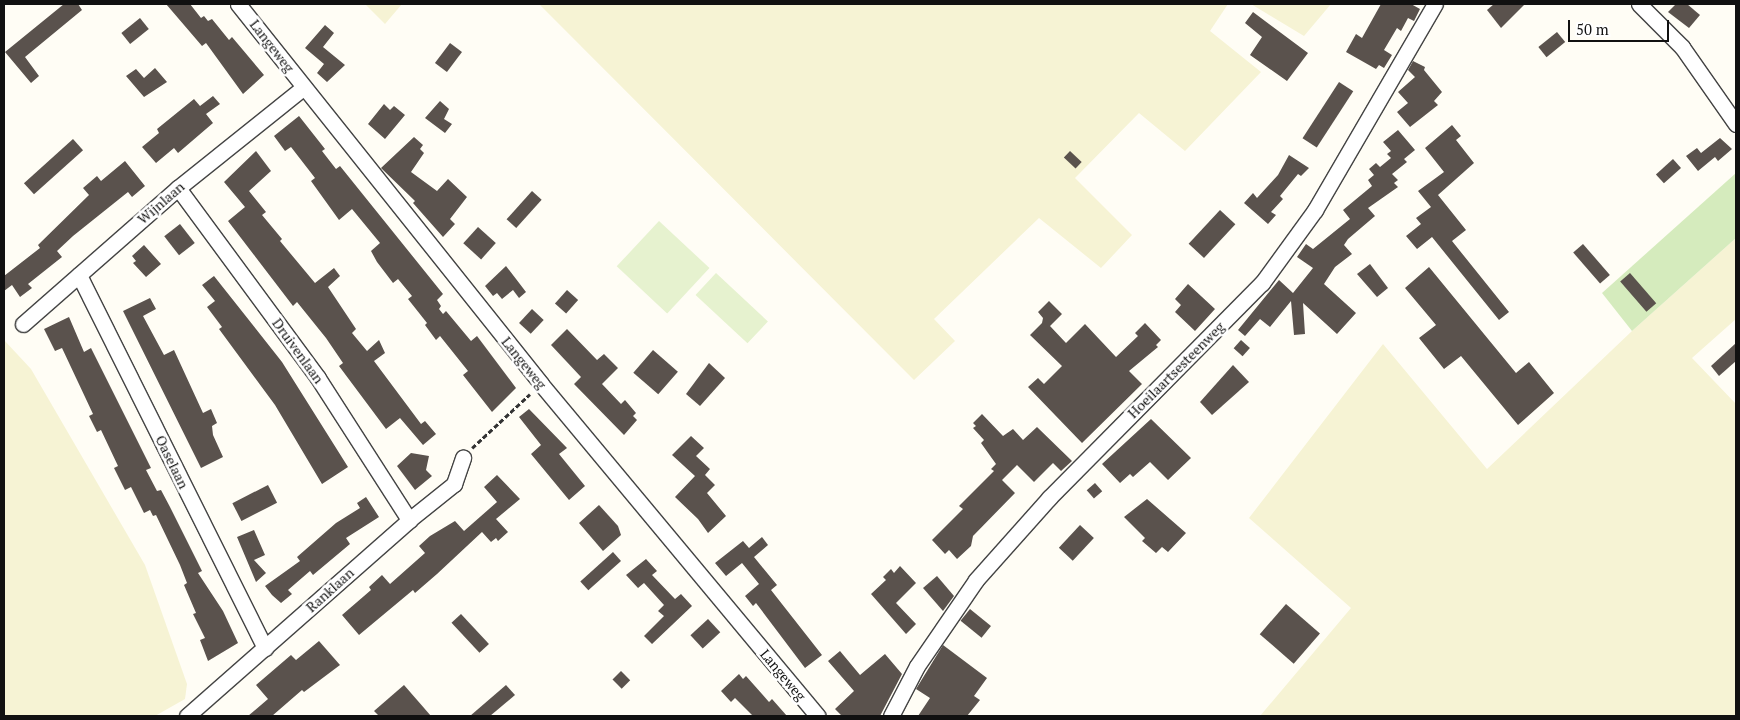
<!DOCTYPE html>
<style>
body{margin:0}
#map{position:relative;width:1740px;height:720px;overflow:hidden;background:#fffdf5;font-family:"PT Serif",serif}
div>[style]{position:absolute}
.farmland>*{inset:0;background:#f6f3d4}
.green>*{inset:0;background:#d5ebbd}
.pitch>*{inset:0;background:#e6f2cf;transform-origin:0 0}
.building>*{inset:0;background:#5a524d;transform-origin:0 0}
.path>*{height:2.5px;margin-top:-1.25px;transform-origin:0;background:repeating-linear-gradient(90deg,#333 0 5px,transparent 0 7.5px)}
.roads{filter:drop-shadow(1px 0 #444) drop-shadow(-1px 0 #444) drop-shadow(0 1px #444) drop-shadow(0 -1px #444)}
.minor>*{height:15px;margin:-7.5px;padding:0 7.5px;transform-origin:7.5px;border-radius:7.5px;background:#fff}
span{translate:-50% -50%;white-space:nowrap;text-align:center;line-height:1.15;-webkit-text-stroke:5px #fff;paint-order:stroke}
.street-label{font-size:14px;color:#111}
.frame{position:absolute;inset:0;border:5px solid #111;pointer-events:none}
.scale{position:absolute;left:1568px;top:20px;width:101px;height:22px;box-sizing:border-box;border:2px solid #111;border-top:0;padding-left:6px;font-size:15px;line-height:18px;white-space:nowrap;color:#111;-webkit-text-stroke:4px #fff;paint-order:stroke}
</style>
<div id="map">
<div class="farmland">
<div style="clip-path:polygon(365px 4px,402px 4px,385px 24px)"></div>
<div style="clip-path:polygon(539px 4px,1228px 4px,1210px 31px,1261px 72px,1185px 151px,1139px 113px,1075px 178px,1132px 235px,1101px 268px,1039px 218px,934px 319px,955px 341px,914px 380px)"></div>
<div style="clip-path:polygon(1251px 4px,1331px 4px,1304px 36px)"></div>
<div style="clip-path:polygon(1736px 238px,1736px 319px,1692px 358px,1736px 404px,1736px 716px,1260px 716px,1351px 608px,1249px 518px,1383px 344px,1487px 469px,1632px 331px)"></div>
<div style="clip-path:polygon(4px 340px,31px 369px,145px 565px,187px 684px,185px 699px,155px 716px,4px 716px)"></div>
</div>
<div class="green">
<div style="clip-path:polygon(1736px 173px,1736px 238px,1632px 331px,1602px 293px)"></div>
</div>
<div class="pitch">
<div style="left:659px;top:221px;width:69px;height:62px;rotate:43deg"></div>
<div style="left:716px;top:273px;width:71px;height:30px;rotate:43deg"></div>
</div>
<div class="building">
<div style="clip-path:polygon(64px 4px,78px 4px,82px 10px,25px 57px,39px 76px,31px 83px,5px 52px)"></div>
<div style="clip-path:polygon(166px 4px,190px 4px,201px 18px,204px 16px,208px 21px,212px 19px,229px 40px,232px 37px,264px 75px,243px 94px,206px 43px,202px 46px)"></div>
<div style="clip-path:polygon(1381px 4px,1411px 4px,1420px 9px,1414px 21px,1408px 18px,1401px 31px,1397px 28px,1384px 50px,1392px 55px,1384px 68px,1379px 65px,1376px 69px,1346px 52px,1356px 34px,1362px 38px)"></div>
<div style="clip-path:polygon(1494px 4px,1525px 4px,1501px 28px,1487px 10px)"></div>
<div style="clip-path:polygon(1676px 4px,1687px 4px,1700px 15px,1689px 28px,1668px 12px)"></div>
<div style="clip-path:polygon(1253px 12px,1308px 53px,1287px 81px,1250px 55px,1262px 37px,1245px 23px)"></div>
<div style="left:140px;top:18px;width:14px;height:24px;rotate:51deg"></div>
<div style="clip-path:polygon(325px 25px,334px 33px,323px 47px,345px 65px,327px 82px,317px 73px,324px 64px,305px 48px)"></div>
<div style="left:1557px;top:32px;width:13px;height:24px;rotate:51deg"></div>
<div style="left:450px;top:43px;width:15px;height:25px;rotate:37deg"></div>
<div style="clip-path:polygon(1413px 61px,1425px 67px,1424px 70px,1442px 92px,1434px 101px,1438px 105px,1410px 127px,1397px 112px,1408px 103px,1398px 92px,1415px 77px,1408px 70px)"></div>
<div style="clip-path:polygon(155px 68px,167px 82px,144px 97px,126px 76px,136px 69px,144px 78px)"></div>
<div style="left:1339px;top:82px;width:17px;height:67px;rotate:33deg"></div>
<div style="clip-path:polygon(213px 96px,220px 104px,206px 114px,213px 123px,178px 153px,174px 148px,156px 163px,142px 147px,159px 133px,157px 129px,194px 99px,200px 106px)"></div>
<div style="clip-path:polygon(440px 101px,449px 109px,444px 119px,452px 124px,445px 133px,425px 118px)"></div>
<div style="clip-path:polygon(384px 104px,390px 110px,394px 106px,405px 115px,385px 139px,368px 124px)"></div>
<div style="clip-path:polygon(299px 116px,325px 149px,322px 151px,336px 169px,340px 166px,443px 294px,437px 300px,441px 306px,439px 309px,443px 314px,446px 311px,471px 341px,477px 336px,516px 388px,492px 412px,463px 375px,468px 371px,440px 336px,436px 340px,425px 325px,427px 323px,408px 299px,412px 296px,398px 279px,393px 283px,377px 262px,371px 251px,380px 243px,352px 209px,339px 220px,311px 181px,315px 178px,291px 147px,285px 151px,274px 136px)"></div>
<div style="clip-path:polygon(1452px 125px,1461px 136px,1456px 140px,1474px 163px,1438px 195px,1466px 230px,1452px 241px,1509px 312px,1499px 320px,1432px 237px,1417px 249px,1406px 236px,1421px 224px,1416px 218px,1431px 207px,1418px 191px,1444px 172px,1425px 148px)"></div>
<div style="clip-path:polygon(1398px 130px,1415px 150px,1404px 159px,1407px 162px,1392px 174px,1398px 180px,1394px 183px,1398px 187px,1368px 208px,1375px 216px,1348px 239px,1344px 245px,1352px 254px,1335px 267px,1324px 284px,1356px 313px,1337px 334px,1303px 303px,1305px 334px,1294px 335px,1291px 301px,1270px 327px,1260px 319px,1245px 336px,1238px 330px,1279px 280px,1293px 293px,1313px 268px,1297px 257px,1306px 244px,1313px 249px,1350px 219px,1343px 210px,1372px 186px,1368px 180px,1374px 175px,1369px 169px,1376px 163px,1380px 167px,1391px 158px,1387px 154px,1391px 151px,1383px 142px)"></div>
<div style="clip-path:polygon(414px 137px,423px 145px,420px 149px,424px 153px,411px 172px,437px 191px,448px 179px,467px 197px,450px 219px,455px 224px,443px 237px,413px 203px,415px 201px,381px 168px)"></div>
<div style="clip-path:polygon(1720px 138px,1732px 149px,1718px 161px,1715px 157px,1698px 171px,1686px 156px,1697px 148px,1701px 153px)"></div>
<div style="left:73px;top:139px;width:15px;height:66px;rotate:48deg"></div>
<div style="clip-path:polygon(256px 151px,271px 171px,249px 191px,266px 212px,262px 215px,282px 239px,280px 241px,315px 283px,334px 268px,340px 276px,328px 287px,356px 329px,352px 333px,367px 351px,379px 340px,385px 353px,374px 361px,421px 424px,425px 421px,436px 434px,423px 445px,400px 418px,386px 429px,339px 366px,343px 363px,326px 338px,297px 302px,293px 306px,228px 221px,245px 207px,224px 182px)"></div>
<div style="left:1070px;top:151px;width:16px;height:9px;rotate:43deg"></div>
<div style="clip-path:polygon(1289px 155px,1309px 168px,1301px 176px,1298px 174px,1280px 196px,1283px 199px,1271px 212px,1276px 215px,1268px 224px,1244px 203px,1253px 193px,1257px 198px,1278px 175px)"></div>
<div style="left:1673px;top:159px;width:12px;height:23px;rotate:48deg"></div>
<div style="clip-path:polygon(125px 161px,145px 186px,132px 197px,128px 192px,73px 236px,57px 251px,62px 257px,28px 284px,32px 288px,20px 297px,12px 285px,4px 291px,4px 276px,40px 248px,38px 245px,89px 195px,83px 188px,97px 176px,101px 181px)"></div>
<div style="left:532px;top:191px;width:13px;height:38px;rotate:42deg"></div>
<div style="left:1220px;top:210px;width:21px;height:46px;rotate:43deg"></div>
<div style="left:180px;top:224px;width:24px;height:20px;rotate:52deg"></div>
<div style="left:478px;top:227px;width:24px;height:22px;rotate:42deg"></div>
<div style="left:1583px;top:244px;width:41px;height:13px;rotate:49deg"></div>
<div style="clip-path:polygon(144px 245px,161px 264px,146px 277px,133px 263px,136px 261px,132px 256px)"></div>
<div style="clip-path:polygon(1370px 264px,1388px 288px,1377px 297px,1357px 274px)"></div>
<div style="clip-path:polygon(506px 266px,526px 292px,519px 298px,513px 290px,502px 299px,497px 293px,493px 296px,485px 286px)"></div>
<div style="clip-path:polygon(1429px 267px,1516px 373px,1529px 362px,1554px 393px,1518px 425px,1461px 356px,1444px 369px,1419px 338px,1436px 325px,1405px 288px)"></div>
<div style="left:1630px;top:273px;width:40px;height:13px;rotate:49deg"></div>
<div style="clip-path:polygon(214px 276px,282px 362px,348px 467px,322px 484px,275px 405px,219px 329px,222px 327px,207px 307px,215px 301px,202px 285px)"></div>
<div style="clip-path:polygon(1188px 284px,1215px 309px,1195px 331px,1175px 312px,1181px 305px,1175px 299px)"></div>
<div style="left:567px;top:290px;width:15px;height:18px;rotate:42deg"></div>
<div style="clip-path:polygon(150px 298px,156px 309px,143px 316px,164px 355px,174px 350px,203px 413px,211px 409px,217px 423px,212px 426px,213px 435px,223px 457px,201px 468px,123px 311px)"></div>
<div style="clip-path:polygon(1049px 301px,1062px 314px,1050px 326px,1066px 343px,1085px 324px,1116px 357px,1138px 336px,1135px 333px,1145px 323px,1161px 340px,1156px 345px,1158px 347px,1129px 371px,1142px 384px,1082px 443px,1028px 387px,1038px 378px,1044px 384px,1062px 366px,1030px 335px,1042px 323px,1043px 318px,1038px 312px)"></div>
<div style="left:532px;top:309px;width:16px;height:19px;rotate:43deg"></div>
<div style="clip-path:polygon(69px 317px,84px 352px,91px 348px,151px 468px,146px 470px,157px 491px,161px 490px,170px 507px,202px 571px,198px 573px,223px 611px,238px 643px,208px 661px,200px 640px,205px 638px,193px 614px,196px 613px,184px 585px,187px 583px,180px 565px,156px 515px,153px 516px,150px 510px,144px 513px,131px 487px,125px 490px,114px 468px,118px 466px,101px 430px,97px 432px,89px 416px,93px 414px,62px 348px,55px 351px,44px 329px)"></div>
<div style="clip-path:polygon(567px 329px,597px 360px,604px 354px,618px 368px,602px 384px,621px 404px,625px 400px,636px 413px,633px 416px,637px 420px,624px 435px,574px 384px,581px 377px,551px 345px)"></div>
<div style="left:1241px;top:340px;width:12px;height:11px;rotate:42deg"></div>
<div style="clip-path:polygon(1736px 343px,1736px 361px,1719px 376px,1711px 366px)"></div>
<div style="left:653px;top:350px;width:33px;height:30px;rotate:41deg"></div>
<div style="clip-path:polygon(709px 363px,725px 378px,700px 406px,686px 394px)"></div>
<div style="clip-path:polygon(1233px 365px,1249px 382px,1212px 415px,1200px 402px)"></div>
<div style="clip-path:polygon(529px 409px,567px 448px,559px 454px,585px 486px,569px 500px,531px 454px,541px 445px,519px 417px)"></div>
<div style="clip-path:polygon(982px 414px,1003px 436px,1013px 429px,1023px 440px,1037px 427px,1072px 461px,1061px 471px,1053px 463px,1034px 482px,1017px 465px,1002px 480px,1015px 493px,973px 536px,971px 546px,957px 559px,949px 550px,945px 554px,932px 540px,963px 509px,959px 506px,994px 471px,991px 469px,996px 464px,981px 443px,984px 440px,973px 428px,976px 426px,973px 423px)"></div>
<div style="clip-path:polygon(1151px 419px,1191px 458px,1168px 480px,1150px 462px,1133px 477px,1130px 474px,1120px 483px,1102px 464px)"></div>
<div style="clip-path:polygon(691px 436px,704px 448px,696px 456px,710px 469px,705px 475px,715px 485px,707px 493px,726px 516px,708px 533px,698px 519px,675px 497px,695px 476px,672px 455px)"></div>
<div style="clip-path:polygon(411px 453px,429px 456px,426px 470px,432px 476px,415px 490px,397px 466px)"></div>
<div style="clip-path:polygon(497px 475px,520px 499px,496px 519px,508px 532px,498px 541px,496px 538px,491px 542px,482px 532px,437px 574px,415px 593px,413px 590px,359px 635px,342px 615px,371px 590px,369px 587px,382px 575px,390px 584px,425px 553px,419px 546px,430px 536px,455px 521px,464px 531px,497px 502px,484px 487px)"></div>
<div style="left:1095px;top:483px;width:11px;height:11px;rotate:49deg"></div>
<div style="left:268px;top:485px;width:20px;height:40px;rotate:63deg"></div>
<div style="clip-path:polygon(366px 497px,379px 517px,346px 538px,350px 544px,313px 575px,310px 571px,288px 590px,292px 594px,281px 603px,272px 595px,265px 586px,300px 561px,297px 557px,336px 523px,360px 508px,357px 503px)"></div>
<div style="clip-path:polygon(1147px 499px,1186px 533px,1168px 552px,1162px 547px,1156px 553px,1142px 541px,1145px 538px,1124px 517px)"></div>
<div style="clip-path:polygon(599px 505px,618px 526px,621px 535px,603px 551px,579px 523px)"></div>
<div style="left:1080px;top:525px;width:19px;height:31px;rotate:43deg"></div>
<div style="clip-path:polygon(254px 530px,265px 555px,254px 560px,266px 573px,256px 582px,237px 537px)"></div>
<div style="clip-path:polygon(762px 537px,768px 545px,754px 557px,777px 585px,771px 590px,822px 655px,805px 668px,756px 603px,753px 606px,745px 596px,759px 584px,742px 563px,726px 576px,715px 563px,743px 541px,749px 548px)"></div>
<div style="left:613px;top:552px;width:12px;height:44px;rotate:48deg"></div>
<div style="clip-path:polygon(646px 559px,657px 571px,652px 575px,675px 599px,681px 594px,692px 606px,652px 644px,644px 636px,664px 616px,658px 611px,664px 605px,644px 583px,638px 588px,626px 575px)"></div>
<div style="clip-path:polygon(900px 566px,916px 583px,896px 603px,916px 624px,906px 634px,871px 594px,886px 580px,883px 577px,891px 569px,894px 573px)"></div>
<div style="clip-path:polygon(937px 576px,954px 596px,943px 611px,923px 588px)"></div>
<div style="left:1286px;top:604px;width:45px;height:40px;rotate:41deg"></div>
<div style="left:970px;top:609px;width:27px;height:15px;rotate:39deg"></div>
<div style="left:461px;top:614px;width:41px;height:13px;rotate:47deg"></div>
<div style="left:708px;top:619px;width:18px;height:24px;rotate:47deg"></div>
<div style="clip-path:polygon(319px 641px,340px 665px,304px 692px,302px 690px,272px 716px,248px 716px,268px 699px,256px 685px,291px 655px,296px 660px)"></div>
<div style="clip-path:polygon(943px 645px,987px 678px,974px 696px,980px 700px,967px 716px,918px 716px,930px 698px,916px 689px)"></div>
<div style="clip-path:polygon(840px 651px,860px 675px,885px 654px,902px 674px,880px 716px,842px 716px,835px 709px,854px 691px,828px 661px)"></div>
<div style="left:621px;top:671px;width:13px;height:12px;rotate:45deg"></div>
<div style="clip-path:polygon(739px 674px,743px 679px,746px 676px,769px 702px,772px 699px,787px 716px,753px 716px,735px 698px,731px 702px,721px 691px)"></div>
<div style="clip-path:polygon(404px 685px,431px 716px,379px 716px,374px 711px)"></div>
<div style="clip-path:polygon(506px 685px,515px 695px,490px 716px,470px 716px)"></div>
</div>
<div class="path">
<div style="left:472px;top:448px;width:79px;rotate:-43deg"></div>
</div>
<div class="roads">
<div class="minor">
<div style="left:238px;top:4px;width:486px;rotate:51.4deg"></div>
<div style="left:541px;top:384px;width:432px;rotate:50.2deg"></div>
<div style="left:1639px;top:4px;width:61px;rotate:45deg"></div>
<div style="left:1682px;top:47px;width:94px;rotate:55deg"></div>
<div style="left:178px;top:188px;width:236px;rotate:53.6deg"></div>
<div style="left:318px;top:378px;width:169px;rotate:57.3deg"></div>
<div style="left:79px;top:275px;width:417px;rotate:63.5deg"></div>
<div style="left:23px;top:324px;width:206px;rotate:-41.3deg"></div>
<div style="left:178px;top:188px;width:161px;rotate:-38.7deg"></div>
<div style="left:187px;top:716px;width:296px;rotate:-41.4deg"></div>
<div style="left:409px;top:520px;width:58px;rotate:-38.7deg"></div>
<div style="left:454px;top:484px;width:28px;rotate:-71deg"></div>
<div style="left:891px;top:716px;width:56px;rotate:-62.5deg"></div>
<div style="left:917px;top:666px;width:104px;rotate:-55.5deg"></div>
<div style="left:976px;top:580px;width:110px;rotate:-48.3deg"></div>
<div style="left:1049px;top:498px;width:303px;rotate:-45.3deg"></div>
<div style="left:1262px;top:283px;width:90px;rotate:-54deg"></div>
<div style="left:1315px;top:210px;width:238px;rotate:-59.8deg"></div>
</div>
</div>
<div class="street-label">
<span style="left:272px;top:46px;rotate:52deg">Langeweg</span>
<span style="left:161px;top:203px;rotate:-41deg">Wijnlaan</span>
<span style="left:298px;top:351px;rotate:54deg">Druivenlaan</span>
<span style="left:524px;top:363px;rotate:51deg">Langeweg</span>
<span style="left:1176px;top:370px;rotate:-45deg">Hoeilaartsesteenweg</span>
<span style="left:172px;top:462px;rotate:64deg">Oaselaan</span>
<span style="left:330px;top:590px;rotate:-42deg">Ranklaan</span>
<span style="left:783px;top:675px;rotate:50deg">Langeweg</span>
</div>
<div class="frame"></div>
<div class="scale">50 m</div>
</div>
